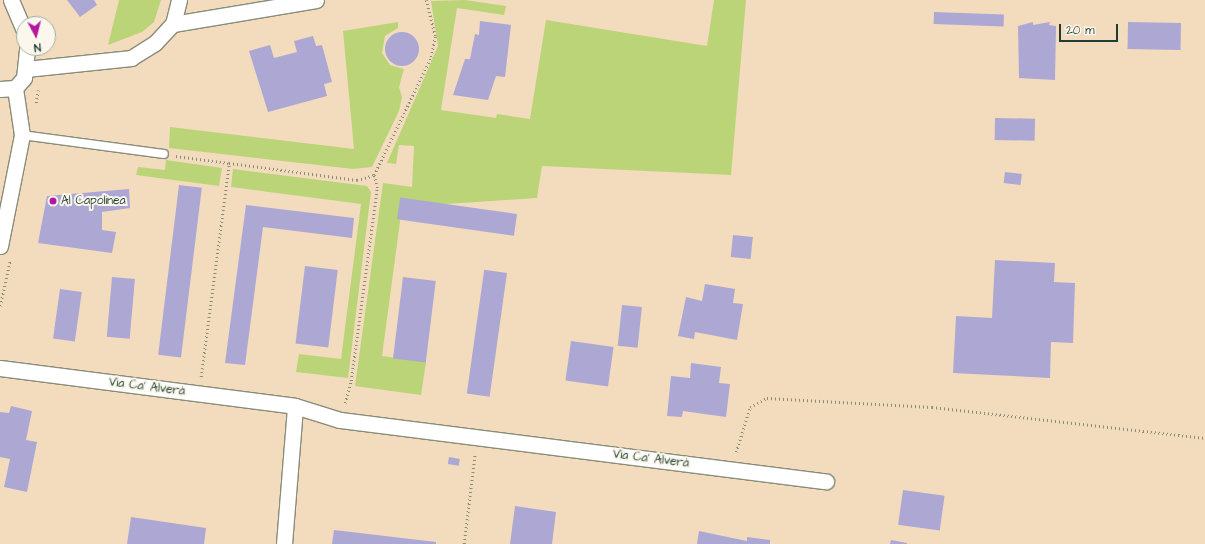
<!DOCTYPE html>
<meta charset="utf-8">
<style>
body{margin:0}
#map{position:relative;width:1205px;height:544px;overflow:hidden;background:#f3dcbd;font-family:"Architects Daughter",sans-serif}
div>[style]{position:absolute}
.green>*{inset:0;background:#bbd478}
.building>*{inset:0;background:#ada7d4;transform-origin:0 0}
.round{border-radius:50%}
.path>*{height:2.5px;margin-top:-1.25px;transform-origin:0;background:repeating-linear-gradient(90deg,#898c78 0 1px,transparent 0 4px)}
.roads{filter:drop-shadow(1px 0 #898c78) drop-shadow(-1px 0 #898c78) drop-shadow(0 1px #898c78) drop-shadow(0 -1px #898c78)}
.service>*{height:8px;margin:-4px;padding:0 4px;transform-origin:4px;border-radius:4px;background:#fff}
.minor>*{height:15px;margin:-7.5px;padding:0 7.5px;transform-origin:7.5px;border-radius:7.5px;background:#fff}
.dots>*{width:11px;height:11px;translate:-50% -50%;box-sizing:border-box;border:2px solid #fbf7ec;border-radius:50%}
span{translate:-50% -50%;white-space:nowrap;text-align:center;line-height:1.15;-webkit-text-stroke:4px #fbf7ec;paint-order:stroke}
.poi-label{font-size:12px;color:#1f3d34}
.left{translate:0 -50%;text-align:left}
.street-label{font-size:12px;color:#1f3d34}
.north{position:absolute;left:16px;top:16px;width:40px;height:40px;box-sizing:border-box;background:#fbf7ec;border:1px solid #a3ada2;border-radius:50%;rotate:173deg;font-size:11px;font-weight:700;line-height:16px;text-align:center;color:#1f3d34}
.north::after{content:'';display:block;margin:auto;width:14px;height:18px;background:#b5179e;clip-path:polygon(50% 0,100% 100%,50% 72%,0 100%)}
.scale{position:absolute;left:1059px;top:24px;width:59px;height:18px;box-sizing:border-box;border:2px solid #1f3d34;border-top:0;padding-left:5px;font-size:12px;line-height:14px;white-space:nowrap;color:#1f3d34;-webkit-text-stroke:3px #fbf7ec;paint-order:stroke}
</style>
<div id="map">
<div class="green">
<div style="clip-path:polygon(119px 0,161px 0,154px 22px,142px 32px,108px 45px)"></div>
<div style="clip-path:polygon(465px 0,506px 6px,504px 15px,457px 8px,441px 110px,496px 118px,497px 114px,530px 119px,546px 20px,707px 46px,714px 0,746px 0,731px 175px,542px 166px,537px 198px,402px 207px,382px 356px,426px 362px,421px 395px,355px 386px,383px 183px,412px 187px,414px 146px,399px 145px,396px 164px,387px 163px,438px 46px,431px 1px)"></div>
<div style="clip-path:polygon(398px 22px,398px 28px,385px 36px,382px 53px,390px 65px,404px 69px,399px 87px,402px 97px,399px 111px,372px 167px,353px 169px,169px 148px,170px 127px,354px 149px,343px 31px)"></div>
<div style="clip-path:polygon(166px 160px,222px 168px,219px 186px,136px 175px,138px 167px,165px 170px)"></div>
<div style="clip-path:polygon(233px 169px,367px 186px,371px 192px,348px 378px,296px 372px,299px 354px,341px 359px,361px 204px,231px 187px)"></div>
</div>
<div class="building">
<div style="clip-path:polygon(67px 0,94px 0,97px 5px,80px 17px)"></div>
<div style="left:934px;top:12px;width:70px;height:12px;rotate:2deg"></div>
<div style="clip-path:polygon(480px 21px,511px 25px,505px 77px,496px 76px,488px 100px,453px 95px,465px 59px,470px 59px,475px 34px,479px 35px)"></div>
<div style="clip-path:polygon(1033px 22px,1033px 25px,1050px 22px,1049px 25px,1056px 26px,1055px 80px,1019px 78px,1018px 26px)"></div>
<div style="left:1128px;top:22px;width:53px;height:27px;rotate:1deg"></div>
<div class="round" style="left:385px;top:32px;width:34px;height:34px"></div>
<div style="clip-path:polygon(313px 36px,316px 46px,322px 45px,332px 82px,324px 84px,327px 96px,268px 112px,249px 51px,270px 45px,274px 58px,297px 52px,294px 41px)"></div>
<div style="left:995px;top:118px;width:40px;height:22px;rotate:1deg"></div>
<div style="left:1005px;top:172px;width:17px;height:11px;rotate:7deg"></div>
<div style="left:179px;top:185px;width:23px;height:171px;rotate:7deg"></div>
<div style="clip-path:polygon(129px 189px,130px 208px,102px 212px,102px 230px,116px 232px,112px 253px,38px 243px,47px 196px)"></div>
<div style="clip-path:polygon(246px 205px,354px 218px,352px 238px,263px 227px,245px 365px,225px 363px)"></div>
<div style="left:517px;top:214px;width:22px;height:118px;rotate:98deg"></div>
<div style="left:733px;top:235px;width:20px;height:22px;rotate:6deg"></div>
<div style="clip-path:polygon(995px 260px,1055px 263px,1054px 282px,1075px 283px,1073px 343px,1051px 342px,1050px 378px,953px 373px,956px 316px,992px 318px)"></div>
<div style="left:305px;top:266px;width:33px;height:78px;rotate:7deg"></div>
<div style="left:507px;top:273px;width:125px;height:23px;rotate:98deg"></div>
<div style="left:112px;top:277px;width:23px;height:60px;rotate:5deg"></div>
<div style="left:403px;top:277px;width:33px;height:82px;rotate:7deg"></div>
<div style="clip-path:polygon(705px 284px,735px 289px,733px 303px,743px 304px,737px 340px,695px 332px,694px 339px,678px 336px,686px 297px,702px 301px)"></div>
<div style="left:60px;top:289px;width:22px;height:50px;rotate:8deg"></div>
<div style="left:622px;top:305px;width:20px;height:41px;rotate:6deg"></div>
<div style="left:571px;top:341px;width:43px;height:40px;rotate:8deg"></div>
<div style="clip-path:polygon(691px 363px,721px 367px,719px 383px,730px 384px,726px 417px,683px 411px,682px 417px,667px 416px,671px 376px,690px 378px)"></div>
<div style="clip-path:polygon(11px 406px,32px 411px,26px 440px,37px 442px,27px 492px,4px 487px,10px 459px,0 457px,0 412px,9px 413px)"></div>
<div style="left:449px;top:457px;width:11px;height:7px;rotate:10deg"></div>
<div style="left:903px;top:490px;width:42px;height:35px;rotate:8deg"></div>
<div style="clip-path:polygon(515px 506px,556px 512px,552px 544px,510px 544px)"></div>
<div style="clip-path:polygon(131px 517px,206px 528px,204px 544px,127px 544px)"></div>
<div style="clip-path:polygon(334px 530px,436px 542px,436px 544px,332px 544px)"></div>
<div style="clip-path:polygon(699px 531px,747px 541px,747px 537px,770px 540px,770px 544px,697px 544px)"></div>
<div style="clip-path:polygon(891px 540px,907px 543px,907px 544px,890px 544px)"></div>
</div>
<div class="path">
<div style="left:36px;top:103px;width:13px;rotate:-81deg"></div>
<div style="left:176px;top:156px;width:53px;rotate:7.5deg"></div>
<div style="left:0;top:306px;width:46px;rotate:-77.5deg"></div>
<div style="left:201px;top:377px;width:216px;rotate:-82.5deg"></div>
<div style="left:229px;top:163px;width:129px;rotate:7.6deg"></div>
<div style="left:357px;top:180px;width:18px;rotate:-16deg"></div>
<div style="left:345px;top:403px;width:23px;rotate:-75deg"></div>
<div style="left:351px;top:381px;width:195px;rotate:-82.3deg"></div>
<div style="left:377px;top:188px;width:13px;rotate:-103deg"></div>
<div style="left:374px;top:175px;width:131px;rotate:-64.2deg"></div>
<div style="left:431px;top:57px;width:21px;rotate:-79deg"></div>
<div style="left:435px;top:36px;width:37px;rotate:-104deg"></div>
<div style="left:736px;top:452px;width:47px;rotate:-72.7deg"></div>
<div style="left:750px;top:407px;width:19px;rotate:-28deg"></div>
<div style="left:767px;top:398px;width:165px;rotate:3.1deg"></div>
<div style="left:932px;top:407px;width:275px;rotate:6.5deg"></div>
<div style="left:464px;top:544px;width:92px;rotate:-83.1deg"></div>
</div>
<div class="roads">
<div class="service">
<div style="left:22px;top:135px;width:143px;rotate:7.6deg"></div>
</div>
<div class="minor">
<div style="left:11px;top:0;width:34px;rotate:67deg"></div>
<div style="left:173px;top:24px;width:25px;rotate:-76deg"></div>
<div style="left:26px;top:69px;width:106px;rotate:-6deg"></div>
<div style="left:131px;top:58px;width:28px;rotate:-32deg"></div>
<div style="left:155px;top:43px;width:26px;rotate:-47deg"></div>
<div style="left:173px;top:24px;width:145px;rotate:-9.5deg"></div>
<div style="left:0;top:89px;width:15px;rotate:-4deg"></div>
<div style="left:15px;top:88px;width:13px;rotate:-48deg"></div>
<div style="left:24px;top:78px;width:30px;rotate:-84deg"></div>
<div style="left:0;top:246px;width:113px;rotate:-78.8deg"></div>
<div style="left:22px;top:135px;width:48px;rotate:-98.5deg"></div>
<div style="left:0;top:368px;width:297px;rotate:7.3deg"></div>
<div style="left:295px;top:406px;width:47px;rotate:17.3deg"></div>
<div style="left:340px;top:420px;width:490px;rotate:7.2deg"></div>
<div style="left:284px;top:544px;width:138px;rotate:-85.4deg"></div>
</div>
</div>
<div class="dots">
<div style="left:53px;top:201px;background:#b5179e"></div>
</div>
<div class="poi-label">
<span class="left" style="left:61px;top:201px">Al Capolinea</span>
</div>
<div class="street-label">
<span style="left:147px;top:387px;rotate:7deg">Via Ca' Alverà</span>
<span style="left:651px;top:459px;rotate:7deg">Via Ca' Alverà</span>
</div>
<div class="north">N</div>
<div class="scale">20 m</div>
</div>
